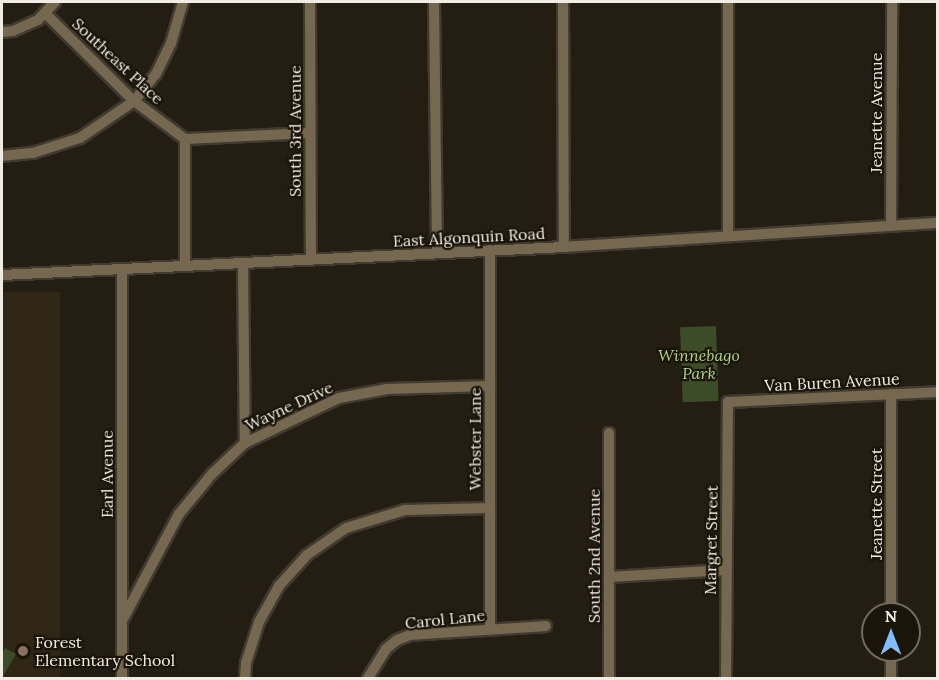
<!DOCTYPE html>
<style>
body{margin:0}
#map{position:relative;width:939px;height:680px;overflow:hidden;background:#231d12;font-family:Lora,serif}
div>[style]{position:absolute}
.built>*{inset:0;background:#2f2615;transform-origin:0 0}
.green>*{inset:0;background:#3c4b28;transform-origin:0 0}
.roads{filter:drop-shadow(2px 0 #403a2f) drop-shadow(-2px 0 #403a2f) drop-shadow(0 2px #403a2f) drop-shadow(0 -2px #403a2f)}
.minor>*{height:10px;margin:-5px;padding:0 5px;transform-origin:5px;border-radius:5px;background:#766751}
.dots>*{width:16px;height:16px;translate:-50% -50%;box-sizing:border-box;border:3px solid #1a1409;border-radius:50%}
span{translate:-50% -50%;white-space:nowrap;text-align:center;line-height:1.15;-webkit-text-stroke:4.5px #1a1409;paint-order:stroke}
.street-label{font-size:16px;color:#f0ece4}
.park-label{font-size:16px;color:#b1d583;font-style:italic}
.poi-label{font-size:16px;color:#f0ece4}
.left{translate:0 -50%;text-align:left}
.frame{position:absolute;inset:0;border:3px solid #f0ece4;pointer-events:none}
.north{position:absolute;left:861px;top:602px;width:60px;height:60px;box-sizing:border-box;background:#1a1409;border:2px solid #706a61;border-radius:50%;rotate:0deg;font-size:16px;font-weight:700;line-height:24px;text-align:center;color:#f0ece4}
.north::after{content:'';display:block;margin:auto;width:21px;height:27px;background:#82bcfa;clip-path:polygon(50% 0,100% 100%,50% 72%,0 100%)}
</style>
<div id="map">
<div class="built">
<div style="left:60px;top:292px;width:386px;height:58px;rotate:90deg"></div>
</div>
<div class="green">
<div style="left:716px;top:326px;width:75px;height:36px;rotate:88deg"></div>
<div style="clip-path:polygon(5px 648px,16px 654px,2px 678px,2px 654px)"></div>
</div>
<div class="roads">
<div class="minor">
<div style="left:310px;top:2px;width:258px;rotate:89.8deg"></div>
<div style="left:434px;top:2px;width:251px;rotate:89.3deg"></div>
<div style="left:563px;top:2px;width:245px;rotate:89.8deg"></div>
<div style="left:46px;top:14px;width:124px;rotate:44.7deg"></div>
<div style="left:134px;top:101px;width:64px;rotate:36.7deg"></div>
<div style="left:2px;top:32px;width:11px;rotate:-5deg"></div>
<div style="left:13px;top:31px;width:27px;rotate:-24deg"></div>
<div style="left:38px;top:20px;width:25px;rotate:-47deg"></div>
<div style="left:185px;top:139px;width:127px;rotate:90deg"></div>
<div style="left:185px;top:139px;width:125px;rotate:-2.7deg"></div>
<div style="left:2px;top:156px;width:31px;rotate:-6deg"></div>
<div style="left:33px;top:153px;width:49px;rotate:-17.7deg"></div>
<div style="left:80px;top:138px;width:65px;rotate:-34.4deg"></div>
<div style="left:134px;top:101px;width:35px;rotate:-51deg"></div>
<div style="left:156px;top:74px;width:34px;rotate:-64deg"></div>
<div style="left:171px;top:43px;width:43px;rotate:-73.7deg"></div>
<div style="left:891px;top:225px;width:223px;rotate:-89.7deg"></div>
<div style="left:728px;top:236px;width:234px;rotate:-90deg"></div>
<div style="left:490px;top:250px;width:378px;rotate:90deg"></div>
<div style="left:243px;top:264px;width:179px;rotate:89.4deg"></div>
<div style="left:2px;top:275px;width:563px;rotate:-2.85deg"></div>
<div style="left:564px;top:247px;width:375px;rotate:-3.7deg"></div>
<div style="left:609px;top:433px;width:245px;rotate:90deg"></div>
<div style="left:610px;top:577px;width:115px;rotate:-3.5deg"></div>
<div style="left:891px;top:614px;width:220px;rotate:-90deg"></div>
<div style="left:122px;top:621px;width:121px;rotate:-62deg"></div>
<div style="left:179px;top:514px;width:52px;rotate:-50.5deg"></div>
<div style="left:212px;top:474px;width:45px;rotate:-43.2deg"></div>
<div style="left:245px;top:443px;width:104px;rotate:-25.6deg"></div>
<div style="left:339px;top:398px;width:49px;rotate:-10.6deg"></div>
<div style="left:387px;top:389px;width:103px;rotate:-1.7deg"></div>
<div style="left:122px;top:678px;width:409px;rotate:-90deg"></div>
<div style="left:245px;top:678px;width:15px;rotate:-86deg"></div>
<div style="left:246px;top:663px;width:43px;rotate:-72.4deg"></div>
<div style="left:259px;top:622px;width:41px;rotate:-60.9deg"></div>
<div style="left:279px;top:586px;width:42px;rotate:-47.9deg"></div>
<div style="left:307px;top:555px;width:47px;rotate:-34.7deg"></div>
<div style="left:346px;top:528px;width:62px;rotate:-17deg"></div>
<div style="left:405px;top:510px;width:85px;rotate:-1.3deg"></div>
<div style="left:368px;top:678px;width:34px;rotate:-58deg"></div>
<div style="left:386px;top:649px;width:14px;rotate:-39deg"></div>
<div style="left:397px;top:640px;width:14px;rotate:-21deg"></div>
<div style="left:410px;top:635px;width:136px;rotate:-3.8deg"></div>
<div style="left:726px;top:678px;width:276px;rotate:-89.6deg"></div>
<div style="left:728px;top:402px;width:210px;rotate:-2.7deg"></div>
<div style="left:891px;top:678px;width:28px;rotate:-90deg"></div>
</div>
</div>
<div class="dots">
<div style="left:23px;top:651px;background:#8d6e63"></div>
</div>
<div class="street-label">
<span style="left:118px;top:61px;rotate:43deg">Southeast Place</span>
<span style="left:876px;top:113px;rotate:-90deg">Jeanette Avenue</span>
<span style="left:295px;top:131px;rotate:-90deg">South 3rd Avenue</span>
<span style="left:469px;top:237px;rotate:-3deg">East Algonquin Road</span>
<span style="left:832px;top:382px;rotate:-3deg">Van Buren Avenue</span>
<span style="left:289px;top:406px;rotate:-25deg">Wayne Drive</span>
<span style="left:475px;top:439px;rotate:-90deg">Webster Lane</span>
<span style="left:107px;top:474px;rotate:-90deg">Earl Avenue</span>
<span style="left:876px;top:504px;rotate:-90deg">Jeanette Street</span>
<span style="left:711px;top:540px;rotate:-89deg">Margret Street</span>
<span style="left:594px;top:556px;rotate:-90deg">South 2nd Avenue</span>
<span style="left:445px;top:619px;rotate:-6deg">Carol Lane</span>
</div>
<div class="park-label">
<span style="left:699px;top:364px">Winnebago<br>Park</span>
</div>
<div class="poi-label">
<span class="left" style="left:35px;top:651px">Forest<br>Elementary School</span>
</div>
<div class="frame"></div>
<div class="north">N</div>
</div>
